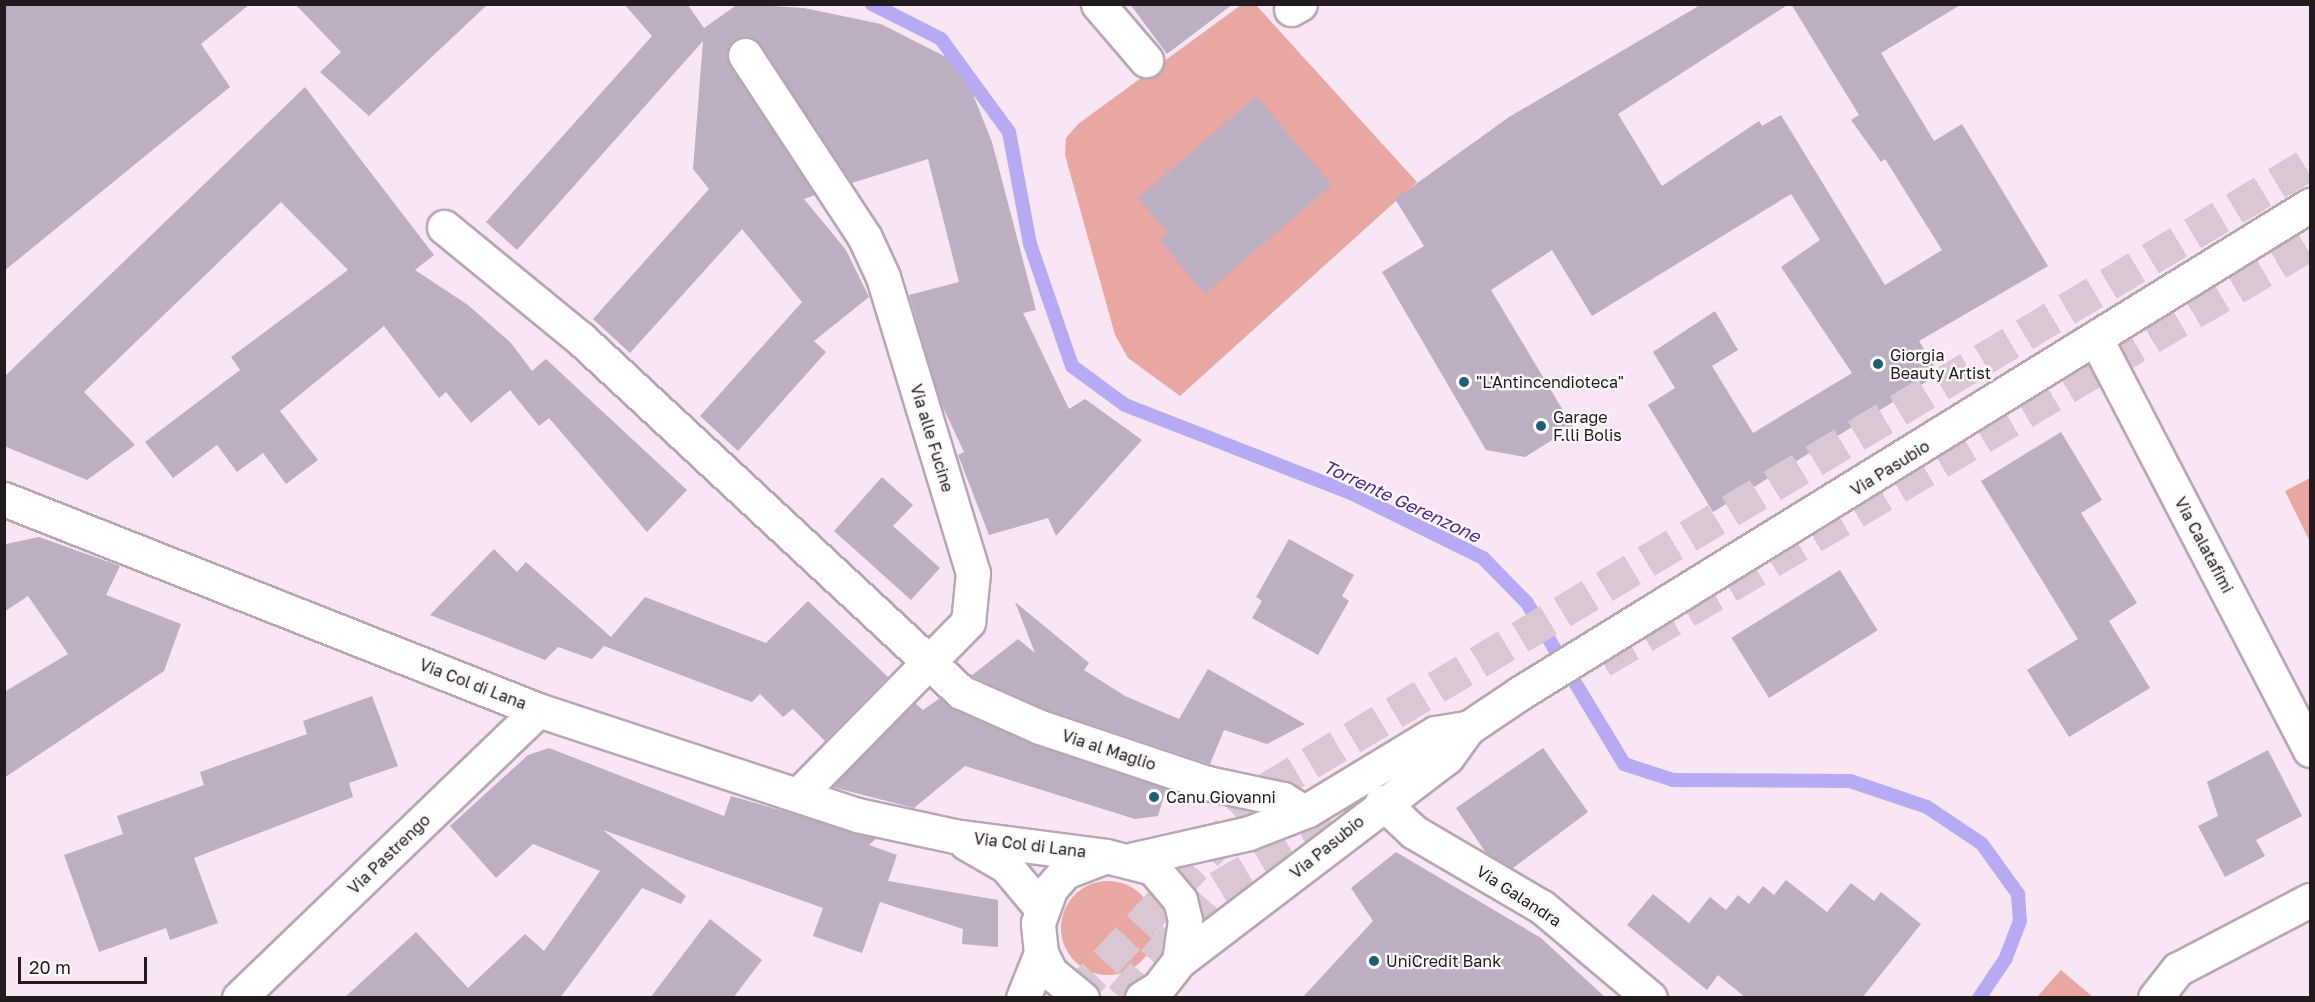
<!DOCTYPE html>
<style>
body{margin:0}
#map{position:relative;width:2315px;height:1002px;overflow:hidden;background:#f9e6f4;font-family:"Golos Text",sans-serif}
div>[style]{position:absolute}
.green>*{inset:0;background:#e9a7a4}
.round{border-radius:50%}
.stream>*{height:14px;margin:-7px;padding:0 7px;transform-origin:7px;border-radius:7px;background:#b6abf2}
.building>*{inset:0;background:#bbafc1;transform-origin:0 0}
.trunk-tunnel>*{height:33px;margin-top:-16.5px;transform-origin:0;background:repeating-linear-gradient(90deg,#d9c7d4 0 33px,transparent 0 49px)}
.roads{filter:drop-shadow(2px 0 #b8a6b3) drop-shadow(-2px 0 #b8a6b3) drop-shadow(0 2px #b8a6b3) drop-shadow(0 -2px #b8a6b3)}
.minor>*{height:33px;margin:-16.5px;padding:0 16.5px;transform-origin:16.5px;border-radius:16.5px;background:#fff}
.dots>*{width:16px;height:16px;translate:-50% -50%;box-sizing:border-box;border:3px solid #fdf9fb;border-radius:50%}
span{translate:-50% -50%;white-space:nowrap;text-align:center;line-height:1.15;-webkit-text-stroke:4.5px #fdf9fb;paint-order:stroke}
.poi-label{font-size:16px;color:#211a1f}
.left{translate:0 -50%;text-align:left}
.street-label{font-size:16px;color:#211a1f}
.water-label{font-size:18px;color:#4a2c90;font-style:italic}
.frame{position:absolute;inset:0;border:6px solid #211a1f;pointer-events:none}
.scale{position:absolute;left:18px;top:957px;width:129px;height:27px;box-sizing:border-box;border:3px solid #211a1f;border-top:0;padding-left:8px;font-size:18px;line-height:21px;white-space:nowrap;color:#211a1f;-webkit-text-stroke:4px #fdf9fb;paint-order:stroke}
</style>
<div id="map">
<div class="green">
<div style="clip-path:polygon(1241px 5px,1256px 5px,1417px 182px,1180px 396px,1128px 358px,1115px 335px,1065px 155px,1066px 138px,1078px 124px)"></div>
<div style="clip-path:polygon(2310px 478px,2310px 542px,2285px 491px)"></div>
<div class="round" style="left:1061px;top:881px;width:94px;height:94px"></div>
<div style="clip-path:polygon(2061px 970px,2093px 997px,2037px 997px)"></div>
</div>
<div class="stream">
<div style="left:872px;top:4px;width:77px;rotate:26.9deg"></div>
<div style="left:941px;top:39px;width:115px;rotate:53.8deg"></div>
<div style="left:1009px;top:132px;width:114px;rotate:79.4deg"></div>
<div style="left:1030px;top:244px;width:129px;rotate:71deg"></div>
<div style="left:1072px;top:366px;width:66px;rotate:36.3deg"></div>
<div style="left:1125px;top:405px;width:245px;rotate:21.3deg"></div>
<div style="left:1353px;top:494px;width:145px;rotate:26.2deg"></div>
<div style="left:1483px;top:558px;width:63px;rotate:45.6deg"></div>
<div style="left:1527px;top:603px;width:188px;rotate:58.9deg"></div>
<div style="left:1624px;top:764px;width:52px;rotate:18.1deg"></div>
<div style="left:1673px;top:780px;width:177px;rotate:0.3deg"></div>
<div style="left:1850px;top:781px;width:81px;rotate:18.7deg"></div>
<div style="left:1927px;top:807px;width:66px;rotate:33.9deg"></div>
<div style="left:1982px;top:844px;width:62px;rotate:54.2deg"></div>
<div style="left:2018px;top:894px;width:27px;rotate:86deg"></div>
<div style="left:2020px;top:921px;width:40px;rotate:111deg"></div>
<div style="left:2006px;top:958px;width:48px;rotate:124deg"></div>
</div>
<div class="building">
<div style="clip-path:polygon(4px 4px,250px 4px,201px 44px,230px 87px,4px 271px)"></div>
<div style="clip-path:polygon(295px 4px,488px 4px,369px 116px,320px 72px,341px 52px)"></div>
<div style="clip-path:polygon(624px 4px,687px 4px,704px 28px,738px 4px,804px 8px,881px 24px,946px 57px,972px 92px,992px 142px,1036px 310px,1023px 313px,1069px 409px,1085px 399px,1142px 440px,1056px 536px,1048px 518px,989px 535px,958px 455px,964px 452px,940px 401px,909px 295px,959px 282px,928px 159px,852px 183px,754px 39px,734px 40px,728px 47px,729px 65px,815px 195px,804px 199px,846px 250px,869px 297px,814px 341px,826px 352px,738px 451px,700px 416px,802px 302px,742px 229px,630px 353px,593px 319px,709px 189px,693px 169px,703px 41px,517px 250px,486px 222px,652px 36px)"></div>
<div style="clip-path:polygon(1130px 4px,1233px 4px,1167px 54px)"></div>
<div style="clip-path:polygon(1702px 4px,1789px 4px,1618px 114px,1662px 186px,1759px 121px,1762px 126px,1781px 115px,1885px 285px,1942px 250px,1885px 159px,1881px 162px,1851px 120px,1859px 115px,1791px 4px,1962px 4px,1881px 53px,1934px 141px,1962px 124px,2048px 266px,1919px 341px,1939px 374px,1713px 512px,1648px 405px,1675px 388px,1653px 352px,1715px 311px,1738px 350px,1712px 366px,1753px 433px,1852px 373px,1781px 267px,1820px 240px,1791px 194px,1592px 316px,1552px 250px,1491px 290px,1573px 427px,1525px 457px,1486px 450px,1382px 272px,1424px 246px,1395px 199px,1509px 117px)"></div>
<div style="clip-path:polygon(305px 87px,434px 255px,415px 270px,468px 305px,511px 343px,532px 371px,546px 359px,687px 490px,647px 532px,549px 418px,539px 426px,510px 390px,471px 423px,446px 392px,439px 398px,384px 326px,280px 411px,318px 460px,286px 484px,263px 453px,237px 472px,217px 445px,173px 478px,145px 442px,240px 370px,231px 357px,348px 270px,281px 202px,84px 392px,135px 445px,87px 480px,4px 446px,4px 377px)"></div>
<div style="clip-path:polygon(1256px 96px,1332px 185px,1205px 294px,1159px 240px,1168px 233px,1138px 198px)"></div>
<div style="clip-path:polygon(2061px 432px,2102px 500px,2081px 513px,2137px 603px,2109px 621px,2150px 688px,2069px 737px,2027px 670px,2078px 639px,1981px 481px)"></div>
<div style="clip-path:polygon(882px 477px,913px 505px,893px 526px,940px 568px,911px 600px,834px 531px)"></div>
<div style="clip-path:polygon(39px 537px,120px 566px,106px 595px,181px 624px,164px 671px,4px 778px,4px 692px,68px 654px,28px 596px,4px 612px,6px 544px)"></div>
<div style="clip-path:polygon(1289px 539px,1354px 575px,1342px 596px,1349px 601px,1318px 655px,1252px 618px,1262px 601px,1256px 597px)"></div>
<div style="clip-path:polygon(494px 549px,517px 572px,526px 562px,611px 637px,645px 597px,766px 643px,808px 601px,888px 677px,825px 741px,793px 709px,783px 717px,760px 694px,752px 702px,604px 646px,592px 659px,558px 647px,545px 660px,430px 615px)"></div>
<div style="left:1840px;top:570px;width:71px;height:128px;rotate:58deg"></div>
<div style="clip-path:polygon(1015px 602px,1089px 663px,1084px 670px,1125px 696px,1179px 719px,1208px 669px,1305px 724px,1267px 744px,1224px 730px,1210px 764px,1047px 710px,971px 676px,1018px 639px,1035px 653px)"></div>
<div style="clip-path:polygon(372px 696px,398px 766px,349px 783px,353px 797px,194px 858px,218px 923px,170px 940px,166px 928px,99px 952px,64px 855px,123px 834px,117px 816px,204px 785px,200px 772px,307px 734px,303px 721px)"></div>
<div style="clip-path:polygon(940px 698px,1032px 744px,1166px 789px,1158px 816px,1135px 819px,965px 766px,914px 808px,832px 787px,915px 703px,923px 710px)"></div>
<div style="clip-path:polygon(549px 748px,724px 816px,731px 796px,877px 838px,869px 845px,897px 855px,888px 881px,998px 900px,998px 947px,962px 944px,963px 929px,880px 902px,862px 953px,813px 936px,823px 908px,603px 830px,686px 896px,681px 904px,642px 888px,560px 998px,344px 998px,416px 932px,468px 988px,525px 934px,544px 951px,600px 871px,533px 844px,496px 878px,450px 826px,528px 755px)"></div>
<div style="clip-path:polygon(1543px 748px,1588px 812px,1513px 868px,1486px 853px,1456px 808px)"></div>
<div style="clip-path:polygon(2268px 750px,2302px 816px,2256px 840px,2265px 856px,2225px 877px,2198px 826px,2218px 816px,2207px 782px)"></div>
<div style="clip-path:polygon(1396px 852px,1541px 938px,1606px 998px,1302px 998px,1373px 921px,1351px 888px)"></div>
<div style="clip-path:polygon(1786px 880px,1827px 912px,1851px 883px,1874px 901px,1881px 892px,1921px 924px,1862px 998px,1746px 998px,1718px 975px,1707px 990px,1627px 925px,1653px 894px,1689px 923px,1710px 897px,1726px 910px,1738px 895px,1749px 904px,1763px 886px,1774px 895px)"></div>
<div style="clip-path:polygon(710px 919px,762px 960px,733px 998px,650px 998px)"></div>
</div>
<div class="trunk-tunnel">
<div style="left:1602px;top:661px;width:822px;rotate:-30.5deg"></div>
<div style="left:1072px;top:998px;width:287px;rotate:-47deg"></div>
<div style="left:1268px;top:788px;width:1215px;rotate:-30.96deg"></div>
<div style="left:1121px;top:998px;width:147px;rotate:-48.9deg"></div>
<div style="left:1218px;top:887px;width:204px;rotate:-30.6deg"></div>
</div>
<div class="roads">
<div class="minor">
<div style="left:1098px;top:4px;width:74px;rotate:49.4deg"></div>
<div style="left:1291px;top:9px;width:10px;rotate:-29deg"></div>
<div style="left:745px;top:55px;width:219px;rotate:56.7deg"></div>
<div style="left:865px;top:238px;width:43px;rotate:65.2deg"></div>
<div style="left:883px;top:277px;width:309px;rotate:73.1deg"></div>
<div style="left:973px;top:573px;width:49px;rotate:95.8deg"></div>
<div style="left:968px;top:622px;width:240px;rotate:134.5deg"></div>
<div style="left:444px;top:227px;width:177px;rotate:39.3deg"></div>
<div style="left:581px;top:339px;width:519px;rotate:42.89deg"></div>
<div style="left:961px;top:692px;width:86px;rotate:23.9deg"></div>
<div style="left:1040px;top:727px;width:176px;rotate:18.5deg"></div>
<div style="left:1207px;top:783px;width:78px;rotate:11.9deg"></div>
<div style="left:1283px;top:799px;width:22px;rotate:32deg"></div>
<div style="left:2097px;top:341px;width:461px;rotate:62.5deg"></div>
<div style="left:4px;top:499px;width:574px;rotate:21.56deg"></div>
<div style="left:538px;top:710px;width:336px;rotate:18.2deg"></div>
<div style="left:857px;top:815px;width:99px;rotate:12.2deg"></div>
<div style="left:954px;top:836px;width:153px;rotate:7.5deg"></div>
<div style="left:1382px;top:802px;width:44px;rotate:43.2deg"></div>
<div style="left:1414px;top:832px;width:148px;rotate:30.4deg"></div>
<div style="left:1542px;top:907px;width:141px;rotate:40.1deg"></div>
<div style="left:966px;top:843px;width:46px;rotate:29.9deg"></div>
<div style="left:1006px;top:866px;width:55px;rotate:50.2deg"></div>
<div style="left:1134px;top:859px;width:118px;rotate:-12.7deg"></div>
<div style="left:1249px;top:833px;width:63px;rotate:-21.3deg"></div>
<div style="left:1308px;top:810px;width:149px;rotate:-31.2deg"></div>
<div style="left:1435px;top:733px;width:33px;rotate:-9deg"></div>
<div style="left:1179px;top:961px;width:337px;rotate:-37.3deg"></div>
<div style="left:1447px;top:757px;width:36px;rotate:-54deg"></div>
<div style="left:1468px;top:728px;width:63px;rotate:-33.9deg"></div>
<div style="left:1520px;top:693px;width:929px;rotate:-31.7deg"></div>
<div style="left:239px;top:998px;width:415px;rotate:-43.9deg"></div>
<div style="left:1023px;top:998px;width:48px;rotate:-68.2deg"></div>
<div style="left:1082px;top:998px;width:40px;rotate:-141deg"></div>
<div style="left:1051px;top:973px;width:22px;rotate:-117deg"></div>
<div style="left:1041px;top:953px;width:30px;rotate:-96deg"></div>
<div style="left:1038px;top:923px;width:37px;rotate:-70deg"></div>
<div style="left:1051px;top:888px;width:21px;rotate:-49deg"></div>
<div style="left:1065px;top:872px;width:44px;rotate:-21.3deg"></div>
<div style="left:1106px;top:856px;width:49px;rotate:14.3deg"></div>
<div style="left:1153px;top:868px;width:42px;rotate:49.8deg"></div>
<div style="left:1180px;top:900px;width:21px;rotate:76deg"></div>
<div style="left:1185px;top:920px;width:41px;rotate:98.3deg"></div>
<div style="left:1179px;top:961px;width:34px;rotate:128deg"></div>
<div style="left:1158px;top:988px;width:19px;rotate:148deg"></div>
<div style="left:2155px;top:998px;width:37px;rotate:-52deg"></div>
<div style="left:2178px;top:969px;width:149px;rotate:-27.6deg"></div>
</div>
</div>
<div class="dots">
<div style="left:1878px;top:364px;background:#1d5f73"></div>
<div style="left:1464px;top:382px;background:#1d5f73"></div>
<div style="left:1541px;top:426px;background:#1d5f73"></div>
<div style="left:1154px;top:797px;background:#1d5f73"></div>
<div style="left:1374px;top:961px;background:#1d5f73"></div>
</div>
<div class="poi-label">
<span class="left" style="left:1890px;top:364px">Giorgia<br>Beauty Artist</span>
<span class="left" style="left:1476px;top:382px">"L'Antincendioteca"</span>
<span class="left" style="left:1553px;top:426px">Garage<br>F.lli Bolis</span>
<span class="left" style="left:1166px;top:797px">Canu Giovanni</span>
<span class="left" style="left:1386px;top:961px">UniCredit Bank</span>
</div>
<div class="street-label">
<span style="left:932px;top:438px;rotate:73deg">Via alle Fucine</span>
<span style="left:1890px;top:468px;rotate:-32deg">Via Pasubio</span>
<span style="left:2204px;top:545px;rotate:62deg">Via Calatafimi</span>
<span style="left:473px;top:684px;rotate:21deg">Via Col di Lana</span>
<span style="left:1109px;top:750px;rotate:18deg">Via al Maglio</span>
<span style="left:1030px;top:845px;rotate:7deg">Via Col di Lana</span>
<span style="left:1327px;top:847px;rotate:-39deg">Via Pasubio</span>
<span style="left:389px;top:854px;rotate:-44deg">Via Pastrengo</span>
<span style="left:1519px;top:896px;rotate:33deg">Via Galandra</span>
</div>
<div class="water-label">
<span style="left:1402px;top:501px;rotate:25deg">Torrente Gerenzone</span>
</div>
<div class="frame"></div>
<div class="scale">20 m</div>
</div>
